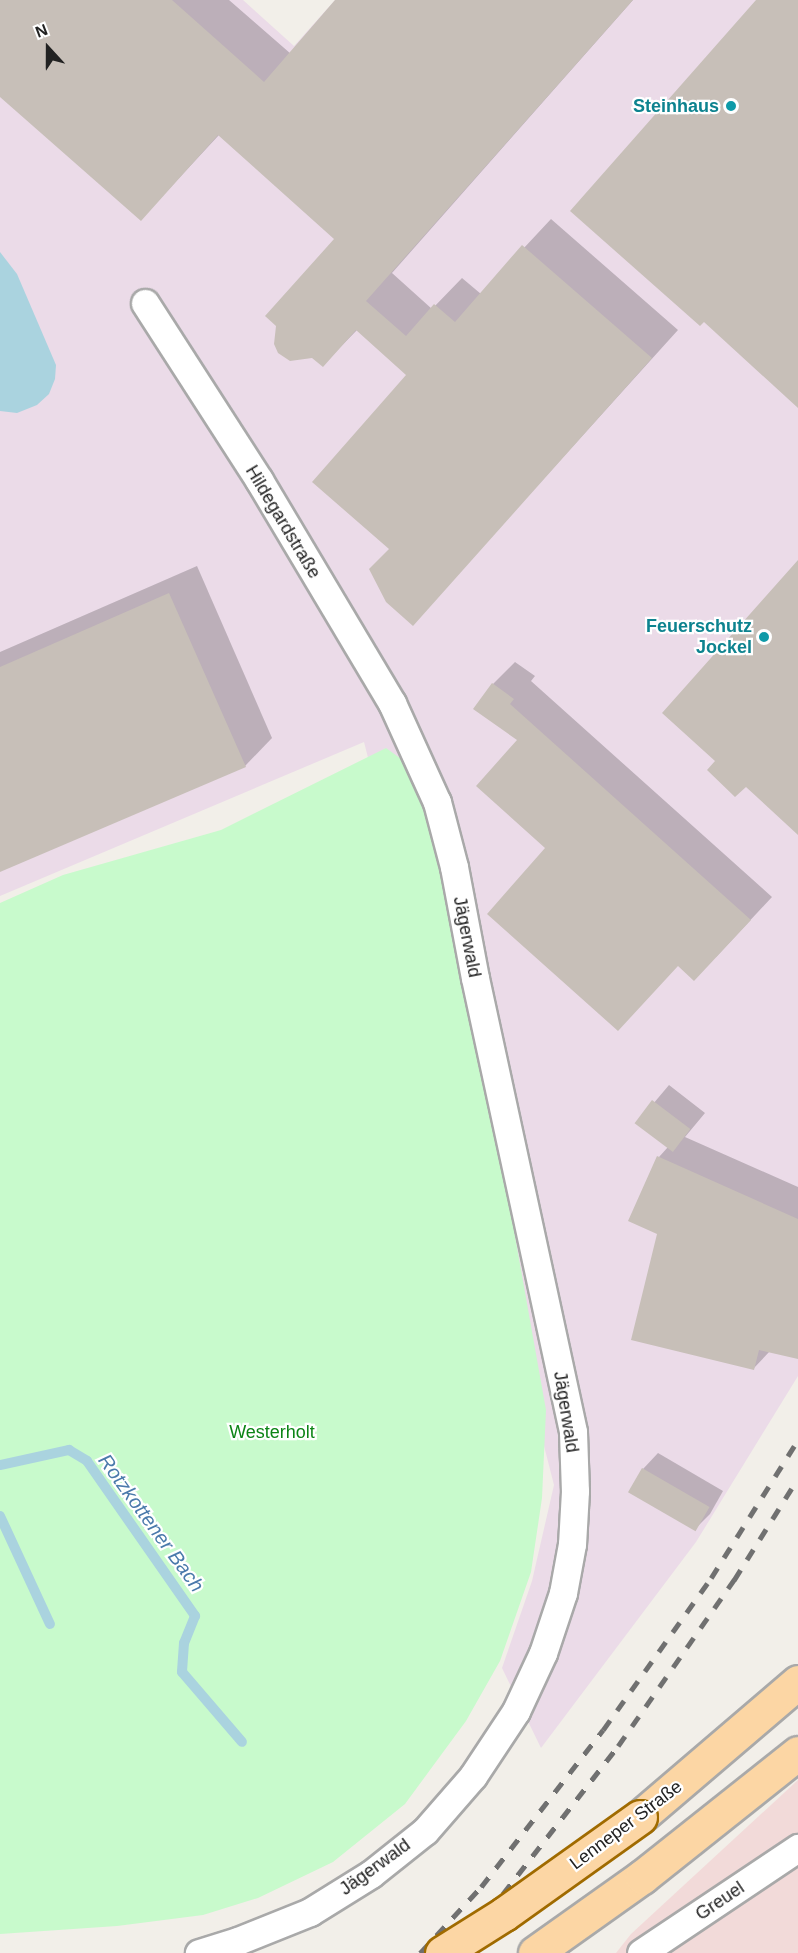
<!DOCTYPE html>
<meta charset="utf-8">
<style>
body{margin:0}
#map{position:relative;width:798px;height:1953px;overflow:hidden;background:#f2efe9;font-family:Arial,sans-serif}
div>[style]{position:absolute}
.commercial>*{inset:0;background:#f2dad9}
.industrial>*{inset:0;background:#ebdbe8}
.park>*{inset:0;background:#c8facc}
.water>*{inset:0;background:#aad3df}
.shadow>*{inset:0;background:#0003}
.stream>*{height:10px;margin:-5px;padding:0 5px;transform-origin:5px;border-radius:5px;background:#aad3df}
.building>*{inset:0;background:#c7bfb8;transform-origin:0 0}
.roads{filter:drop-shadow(2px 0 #a9a9a9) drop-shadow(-2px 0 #a9a9a9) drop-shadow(0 2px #a9a9a9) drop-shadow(0 -2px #a9a9a9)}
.street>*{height:27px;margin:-13.5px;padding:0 13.5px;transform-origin:13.5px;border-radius:13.5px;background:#fff}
.primary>*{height:33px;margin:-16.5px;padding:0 16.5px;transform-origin:16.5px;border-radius:16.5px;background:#fcd6a4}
.rail>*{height:4.5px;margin-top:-2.25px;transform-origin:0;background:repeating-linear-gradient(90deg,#707070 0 12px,transparent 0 24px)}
.bridges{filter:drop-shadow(2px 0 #a06b00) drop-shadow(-2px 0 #a06b00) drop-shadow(0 2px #a06b00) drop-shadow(0 -2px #a06b00)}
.primary-bridge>*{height:33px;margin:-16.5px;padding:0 16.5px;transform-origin:16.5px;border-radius:16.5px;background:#fcd6a4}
.dots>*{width:16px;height:16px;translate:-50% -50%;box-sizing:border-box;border:3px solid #fff;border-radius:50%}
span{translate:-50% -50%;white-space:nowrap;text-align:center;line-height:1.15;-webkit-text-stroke:4.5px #fff;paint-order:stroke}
.culture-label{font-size:18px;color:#0d838f;font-weight:700}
.right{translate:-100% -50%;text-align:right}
.street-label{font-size:18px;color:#222}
.park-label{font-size:18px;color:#0c8416}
.water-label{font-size:20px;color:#4a7aab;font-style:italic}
.north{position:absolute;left:18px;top:18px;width:60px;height:60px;-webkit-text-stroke:4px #fff;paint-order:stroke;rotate:339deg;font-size:16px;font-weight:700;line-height:24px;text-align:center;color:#222}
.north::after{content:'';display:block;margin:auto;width:21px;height:27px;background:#222;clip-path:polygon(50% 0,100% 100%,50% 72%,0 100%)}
</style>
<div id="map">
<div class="commercial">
<div style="clip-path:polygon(798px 1780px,798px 1953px,616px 1953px,631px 1934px)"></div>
</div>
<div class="industrial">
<div style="clip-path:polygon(0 0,243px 0,294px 46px,335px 0,798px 0,798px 1376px,696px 1542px,541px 1748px,502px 1668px,532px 1581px,554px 1485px,364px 742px,0 896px)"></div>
</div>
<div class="park">
<div style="clip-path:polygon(386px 748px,415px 769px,455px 928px,508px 1197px,546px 1410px,542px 1498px,531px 1572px,500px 1661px,466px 1721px,405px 1804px,333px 1862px,258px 1898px,203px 1915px,117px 1926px,0 1934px,0 903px,63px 875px,221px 830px)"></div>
</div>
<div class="water">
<div style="clip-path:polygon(0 252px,17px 274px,56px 365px,55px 379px,49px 394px,37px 405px,17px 413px,0 411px)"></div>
</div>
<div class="shadow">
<div style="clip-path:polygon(0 0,229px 0,291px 54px,339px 0,633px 0,392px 273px,432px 309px,462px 278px,481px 294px,551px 219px,678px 330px,413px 623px,391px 549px,408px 374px,358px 329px,323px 365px,313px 356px,336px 239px,219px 135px,141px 219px,0 95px)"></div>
<div style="clip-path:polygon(197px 566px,272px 738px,245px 766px,0 871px,0 652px)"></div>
<div style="clip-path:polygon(515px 662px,535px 676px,531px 681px,772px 897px,716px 957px,547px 848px,520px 740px,475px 708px,493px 684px)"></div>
<div style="clip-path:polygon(669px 1085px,705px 1113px,685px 1137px,798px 1187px,798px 1358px,770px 1351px,754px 1368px,659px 1234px,659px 1157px,668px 1147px,637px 1123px)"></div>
<div style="clip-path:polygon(658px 1453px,723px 1491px,710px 1514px,695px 1529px,643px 1469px)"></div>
</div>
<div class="stream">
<div style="left:0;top:1465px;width:71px;rotate:-12.3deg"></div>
<div style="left:69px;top:1450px;width:21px;rotate:31deg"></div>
<div style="left:87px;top:1461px;width:189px;rotate:55.1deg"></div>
<div style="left:195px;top:1616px;width:29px;rotate:112deg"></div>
<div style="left:184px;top:1643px;width:29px;rotate:94deg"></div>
<div style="left:182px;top:1672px;width:92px;rotate:49.4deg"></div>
<div style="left:0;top:1516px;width:119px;rotate:65.2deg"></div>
</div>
<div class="building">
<div style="clip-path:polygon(0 0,172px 0,264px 82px,335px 0,633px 0,366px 301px,406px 336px,434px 304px,455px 322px,522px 245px,652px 358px,413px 626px,386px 602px,369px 569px,389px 549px,312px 482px,406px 375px,356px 330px,323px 367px,312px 358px,290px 361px,278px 353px,274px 344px,276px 326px,265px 316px,334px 239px,218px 135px,141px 221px,0 97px)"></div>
<div style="clip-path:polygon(756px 0,798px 0,798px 408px,704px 322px,700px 326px,570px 211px)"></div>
<div style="clip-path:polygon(798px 560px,798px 835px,746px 787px,735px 797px,707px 770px,715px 761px,662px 713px)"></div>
<div style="clip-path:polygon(169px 593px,246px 767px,0 872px,0 667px)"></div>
<div style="clip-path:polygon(492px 683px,514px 699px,510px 704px,751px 920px,694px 981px,678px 966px,618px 1031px,487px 914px,545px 848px,476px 786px,517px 740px,473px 709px)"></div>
<div style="left:652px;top:1100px;width:48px;height:29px;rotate:37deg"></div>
<div style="clip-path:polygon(657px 1156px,798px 1219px,798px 1359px,759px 1350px,754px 1370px,631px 1340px,657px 1234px,628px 1221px)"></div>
<div style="left:642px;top:1468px;width:78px;height:28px;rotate:30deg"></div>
</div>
<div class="roads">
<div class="street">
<div style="left:145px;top:303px;width:211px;rotate:57.2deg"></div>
<div style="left:259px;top:480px;width:260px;rotate:59.2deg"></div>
<div style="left:392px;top:703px;width:109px;rotate:65.6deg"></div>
<div style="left:437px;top:802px;width:67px;rotate:75.3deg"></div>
<div style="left:454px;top:867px;width:113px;rotate:79.3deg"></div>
<div style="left:475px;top:978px;width:464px;rotate:77.8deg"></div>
<div style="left:573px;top:1432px;width:59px;rotate:88.1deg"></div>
<div style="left:575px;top:1491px;width:53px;rotate:93.2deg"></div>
<div style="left:572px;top:1544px;width:50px;rotate:100.4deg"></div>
<div style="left:563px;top:1593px;width:63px;rotate:108.4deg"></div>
<div style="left:543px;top:1653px;width:64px;rotate:115deg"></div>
<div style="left:516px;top:1711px;width:78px;rotate:123.5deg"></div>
<div style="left:473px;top:1776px;width:73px;rotate:131.1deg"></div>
<div style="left:425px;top:1831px;width:69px;rotate:141.5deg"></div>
<div style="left:371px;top:1874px;width:72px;rotate:148.1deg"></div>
<div style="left:310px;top:1912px;width:78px;rotate:158.1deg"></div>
<div style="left:238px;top:1941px;width:41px;rotate:162.9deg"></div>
<div style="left:641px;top:1953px;width:189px;rotate:-33.8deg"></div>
</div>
<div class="primary">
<div style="left:640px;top:1817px;width:208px;rotate:-40.5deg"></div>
<div style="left:535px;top:1953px;width:131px;rotate:-35.4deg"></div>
<div style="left:642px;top:1877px;width:199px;rotate:-38.5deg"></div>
</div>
</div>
<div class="rail">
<div style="left:420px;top:1953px;width:90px;rotate:-47.3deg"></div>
<div style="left:481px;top:1887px;width:199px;rotate:-52.2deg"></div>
<div style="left:603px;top:1730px;width:186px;rotate:-54.6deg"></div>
<div style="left:711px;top:1578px;width:163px;rotate:-57.8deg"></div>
<div style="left:451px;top:1953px;width:54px;rotate:-47.2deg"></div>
<div style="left:488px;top:1913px;width:212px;rotate:-52.1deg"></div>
<div style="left:618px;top:1746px;width:203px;rotate:-55.1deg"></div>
<div style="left:734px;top:1580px;width:120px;rotate:-57.9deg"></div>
</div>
<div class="bridges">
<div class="primary-bridge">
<div style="left:442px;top:1953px;width:73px;rotate:-32.2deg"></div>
<div style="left:504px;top:1914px;width:167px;rotate:-35.5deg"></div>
</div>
</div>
<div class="dots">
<div style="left:731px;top:106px;background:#0f9aa8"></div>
<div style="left:764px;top:637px;background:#0f9aa8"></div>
</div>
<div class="culture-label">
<span class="right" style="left:719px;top:106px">Steinhaus</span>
<span class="right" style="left:752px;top:637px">Feuerschutz<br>Jockel</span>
</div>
<div class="street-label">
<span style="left:283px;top:522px;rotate:59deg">Hildegardstraße</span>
<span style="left:467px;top:937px;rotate:79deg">Jägerwald</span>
<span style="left:566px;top:1412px;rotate:81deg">Jägerwald</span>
<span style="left:626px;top:1825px;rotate:-37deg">Lenneper Straße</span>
<span style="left:375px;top:1867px;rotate:-36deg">Jägerwald</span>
<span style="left:720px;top:1901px;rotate:-34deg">Greuel</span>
</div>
<div class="park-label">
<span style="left:272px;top:1432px">Westerholt</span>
</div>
<div class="water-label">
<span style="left:151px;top:1523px;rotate:54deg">Rotzkottener Bach</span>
</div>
<div class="north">N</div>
</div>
